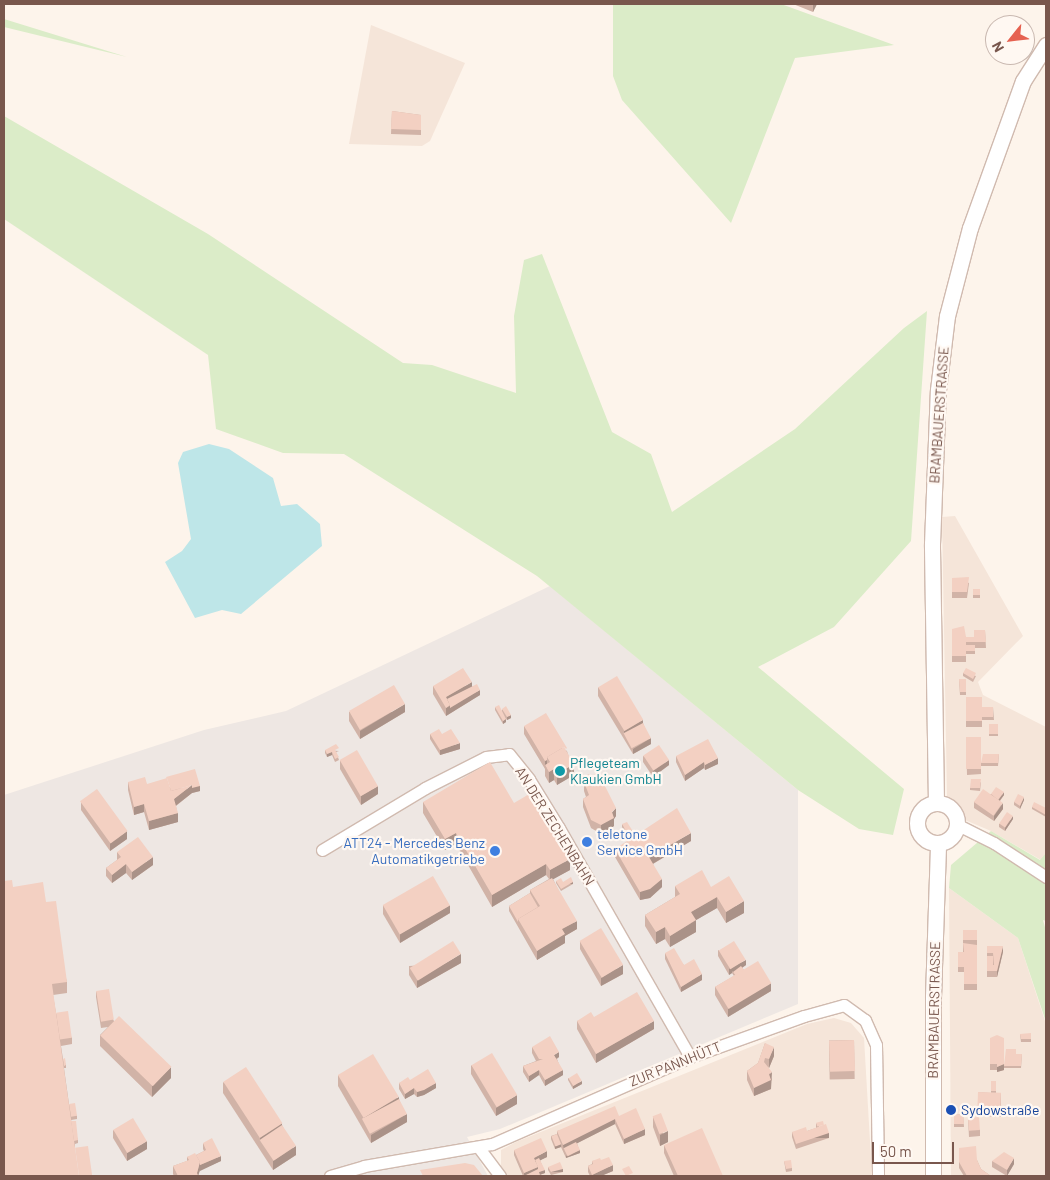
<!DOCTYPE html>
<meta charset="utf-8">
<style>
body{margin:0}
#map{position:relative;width:1050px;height:1180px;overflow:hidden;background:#fdf4eb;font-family:Barlow,sans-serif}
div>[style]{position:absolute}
.residential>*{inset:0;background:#f5e5d9}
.industrial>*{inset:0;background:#eee7e3}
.green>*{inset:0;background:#dbecc8}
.water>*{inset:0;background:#bee6e8}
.roads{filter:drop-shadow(1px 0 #d0baaf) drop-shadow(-1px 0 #d0baaf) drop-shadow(0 1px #d0baaf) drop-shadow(0 -1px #d0baaf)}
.minor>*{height:11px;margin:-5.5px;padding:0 5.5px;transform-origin:5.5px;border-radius:5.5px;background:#fff}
.secondary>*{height:15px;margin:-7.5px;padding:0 7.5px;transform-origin:7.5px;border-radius:7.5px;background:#fff}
.secondary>.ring{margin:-7.5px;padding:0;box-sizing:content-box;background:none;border:15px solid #fff;border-radius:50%}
.wall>*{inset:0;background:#d1b3a7;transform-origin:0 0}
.shaded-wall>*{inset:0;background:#aa9288;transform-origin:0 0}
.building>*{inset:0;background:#f3d0c2;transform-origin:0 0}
.dots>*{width:14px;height:14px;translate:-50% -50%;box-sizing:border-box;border:2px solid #fff8f2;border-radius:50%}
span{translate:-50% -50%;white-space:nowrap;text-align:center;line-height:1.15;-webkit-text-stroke:4.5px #fff8f2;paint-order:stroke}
.street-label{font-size:14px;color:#79574d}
.culture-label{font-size:14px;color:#0d838f}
.left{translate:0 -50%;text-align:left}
.shop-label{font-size:14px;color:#366cbe}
.right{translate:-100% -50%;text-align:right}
.transit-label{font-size:14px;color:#164399}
.frame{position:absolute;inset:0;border:5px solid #79574d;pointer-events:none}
.north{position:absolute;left:985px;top:15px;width:50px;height:50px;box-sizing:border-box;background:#fff8f2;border:1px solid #c9b8b0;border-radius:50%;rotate:241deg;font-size:14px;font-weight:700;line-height:20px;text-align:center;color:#79574d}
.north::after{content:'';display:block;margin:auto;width:18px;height:22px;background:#e66150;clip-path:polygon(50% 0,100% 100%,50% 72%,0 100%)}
.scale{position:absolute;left:872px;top:1142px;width:82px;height:22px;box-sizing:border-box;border:2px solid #79574d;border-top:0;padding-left:6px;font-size:15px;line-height:18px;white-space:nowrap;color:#79574d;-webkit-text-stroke:4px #fff8f2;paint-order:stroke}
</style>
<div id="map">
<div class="residential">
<div style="clip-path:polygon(371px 25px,465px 63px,430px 141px,422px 146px,349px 144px)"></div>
<div style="clip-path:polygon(955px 516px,1023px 636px,978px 682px,983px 695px,1046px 727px,1046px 853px,1041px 860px,991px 831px,965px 820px,947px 798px,942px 517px)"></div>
<div style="clip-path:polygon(949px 888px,1018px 938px,1046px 1024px,1046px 1176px,951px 1176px)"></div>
<div style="clip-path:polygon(834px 1018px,851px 1023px,864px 1038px,872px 1176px,508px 1176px,501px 1166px,501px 1150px,516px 1142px,807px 1024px)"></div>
</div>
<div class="industrial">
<div style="clip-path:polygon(550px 586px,798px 790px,798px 1004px,500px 1129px,467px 1137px,488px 1176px,4px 1176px,4px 795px,204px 730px,286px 711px)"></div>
</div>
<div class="green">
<div style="clip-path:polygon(613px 4px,781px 4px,894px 45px,795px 58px,731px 223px,622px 100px,613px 76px)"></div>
<div style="clip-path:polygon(4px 19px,127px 57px,4px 27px)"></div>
<div style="clip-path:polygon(4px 116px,208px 234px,403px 363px,432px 365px,516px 393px,514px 316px,524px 260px,542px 254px,612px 432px,651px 454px,672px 512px,795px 429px,904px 328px,927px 311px,911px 541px,834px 627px,758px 667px,904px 789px,893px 835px,859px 829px,798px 790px,537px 576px,344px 454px,283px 453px,216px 429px,208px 355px,4px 219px)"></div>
<div style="clip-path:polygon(991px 831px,1040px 860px,1046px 853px,1046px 921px,1043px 920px,1046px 931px,1046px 1022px,1018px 938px,949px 888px,951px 865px)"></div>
</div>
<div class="water">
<div style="clip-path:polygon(209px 444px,229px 449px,273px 478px,281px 506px,297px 504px,320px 524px,322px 546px,241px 614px,222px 610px,195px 618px,165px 562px,182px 551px,191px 539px,178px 463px,183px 452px)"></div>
</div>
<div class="roads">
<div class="minor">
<div style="left:958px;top:825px;width:40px;rotate:26.6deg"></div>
<div style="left:994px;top:843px;width:62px;rotate:33.2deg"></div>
<div style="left:322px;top:850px;width:120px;rotate:-31deg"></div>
<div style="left:425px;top:788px;width:68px;rotate:-26.9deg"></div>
<div style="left:486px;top:757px;width:23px;rotate:-7deg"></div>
<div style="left:509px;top:754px;width:32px;rotate:51deg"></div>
<div style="left:529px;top:779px;width:57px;rotate:58.5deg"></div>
<div style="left:559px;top:828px;width:264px;rotate:60.2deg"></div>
<div style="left:479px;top:1148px;width:35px;rotate:53deg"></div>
<div style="left:330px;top:1176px;width:35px;rotate:-16deg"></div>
<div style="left:364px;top:1166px;width:130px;rotate:-9.8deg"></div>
<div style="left:492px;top:1144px;width:216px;rotate:-23.7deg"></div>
<div style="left:690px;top:1057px;width:121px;rotate:-19.8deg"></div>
<div style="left:804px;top:1016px;width:41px;rotate:-15.4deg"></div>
<div style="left:844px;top:1005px;width:26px;rotate:36deg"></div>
<div style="left:865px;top:1020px;width:27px;rotate:66deg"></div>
<div style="left:876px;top:1045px;width:131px;rotate:89.1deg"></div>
</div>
<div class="secondary">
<div class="ring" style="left:917px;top:803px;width:25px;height:25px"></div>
<div style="left:936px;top:803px;width:259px;rotate:-90.9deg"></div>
<div style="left:932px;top:544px;width:154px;rotate:-87.8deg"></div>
<div style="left:938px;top:390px;width:75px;rotate:-83.1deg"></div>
<div style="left:947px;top:316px;width:91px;rotate:-75.4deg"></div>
<div style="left:970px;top:228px;width:156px;rotate:-70.2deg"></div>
<div style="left:1023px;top:81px;width:43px;rotate:-57.4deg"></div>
<div style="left:933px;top:1176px;width:179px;rotate:-90deg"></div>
<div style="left:933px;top:997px;width:153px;rotate:-88.1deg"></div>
</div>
</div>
<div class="wall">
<div style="clip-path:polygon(793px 4px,817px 4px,813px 12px)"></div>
<div style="clip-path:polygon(392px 111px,421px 115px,421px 135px,391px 134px)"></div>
<div style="clip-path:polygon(952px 578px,969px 583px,967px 598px,952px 598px)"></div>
<div style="left:973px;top:589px;width:7px;height:9px"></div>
<div style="clip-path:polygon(952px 629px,966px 637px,974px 637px,985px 630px,986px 648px,975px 648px,975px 654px,966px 654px,966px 662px,952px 662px)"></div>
<div style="clip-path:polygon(963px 673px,976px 676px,973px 682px,963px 676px)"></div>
<div style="clip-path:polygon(959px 679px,966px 679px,966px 695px,960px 695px)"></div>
<div style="clip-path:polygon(433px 686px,472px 686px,480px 695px,446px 716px,433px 694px)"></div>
<div style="clip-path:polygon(598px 687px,643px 723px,651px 744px,633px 754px,598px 696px)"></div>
<div style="clip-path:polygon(966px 697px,982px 707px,993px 707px,994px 720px,982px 720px,982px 727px,966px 727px)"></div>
<div style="clip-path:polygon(495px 707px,502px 711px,502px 709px,511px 718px,507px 720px,506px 719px,506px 722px,503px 724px,495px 710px)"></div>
<div style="clip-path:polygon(349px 712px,405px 712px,360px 739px,349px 721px)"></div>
<div style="left:989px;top:724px;width:9px;height:12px"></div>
<div style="clip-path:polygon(524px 726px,567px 751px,574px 775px,557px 785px,554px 780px,549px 783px,545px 776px,545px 769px,524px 734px)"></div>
<div style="clip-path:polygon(430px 734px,442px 734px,460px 749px,440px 755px,430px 739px)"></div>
<div style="clip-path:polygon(966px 737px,981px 763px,999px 754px,998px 766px,981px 766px,981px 774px,967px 775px)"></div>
<div style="clip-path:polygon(325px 750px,339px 751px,336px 752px,339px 760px,335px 762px,332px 755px,327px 757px,325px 753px)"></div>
<div style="clip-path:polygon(643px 756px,669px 765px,653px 777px,643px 762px)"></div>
<div style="clip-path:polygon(676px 756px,718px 764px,705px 770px,704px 768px,685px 781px,676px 762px)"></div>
<div style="clip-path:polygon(340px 760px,378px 794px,361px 805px,340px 769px)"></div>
<div style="clip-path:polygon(128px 782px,147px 784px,200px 791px,192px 793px,176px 806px,178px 822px,149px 830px,144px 812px,134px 815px,128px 790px)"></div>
<div style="clip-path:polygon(584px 782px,616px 816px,614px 819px,614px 826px,601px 834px,591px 828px,583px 807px,583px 799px,586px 797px,584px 791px)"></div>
<div style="clip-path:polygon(981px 782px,980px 791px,970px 790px,970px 788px)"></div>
<div style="clip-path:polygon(991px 794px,1004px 795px,1000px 801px,1003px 809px,994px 821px,974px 808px,974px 802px)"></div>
<div style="clip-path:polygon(1024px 800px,1020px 809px,1014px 805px,1014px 802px)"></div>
<div style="clip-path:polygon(81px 802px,127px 839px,110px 851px,81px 810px)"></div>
<div style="clip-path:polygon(423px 802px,514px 803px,570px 870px,553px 879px,577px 929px,565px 936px,565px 943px,537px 960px,509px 911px,509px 906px,530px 893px,530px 890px,549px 879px,546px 875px,492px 907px,456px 844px,445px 850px,423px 813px)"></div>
<div style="clip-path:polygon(1032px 807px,1046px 808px,1046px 817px,1032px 809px)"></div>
<div style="clip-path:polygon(1013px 819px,1005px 831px,999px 827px,999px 824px)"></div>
<div style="clip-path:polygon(622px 824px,632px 833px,627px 836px,622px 827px)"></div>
<div style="clip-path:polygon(691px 841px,653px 864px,662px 887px,650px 898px,640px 900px,615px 857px,615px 849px)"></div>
<div style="clip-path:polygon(117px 852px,153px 865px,132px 880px,126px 873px,112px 883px,106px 876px,106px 868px,117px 860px)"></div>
<div style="clip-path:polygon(556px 881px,563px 882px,573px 884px,561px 891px,556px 883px)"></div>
<div style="clip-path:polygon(675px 886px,711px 887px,744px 913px,726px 923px,717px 908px,696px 920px,696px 932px,670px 947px,665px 939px,656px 944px,645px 926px,645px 915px,675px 897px)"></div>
<div style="clip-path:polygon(13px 887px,46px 902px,67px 982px,67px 993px,53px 995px,56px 1013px,72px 1038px,72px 1044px,61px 1046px,63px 1059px,66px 1065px,66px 1068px,64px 1068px,69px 1104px,77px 1116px,77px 1119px,71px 1120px,78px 1140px,78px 1143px,75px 1144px,75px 1148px,4px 1176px)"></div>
<div style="clip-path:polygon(383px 905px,450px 913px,400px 943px,383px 914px)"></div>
<div style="clip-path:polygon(963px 930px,977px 930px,977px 990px,964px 990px,964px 972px,958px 972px,958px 952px,963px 952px)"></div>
<div style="clip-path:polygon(580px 941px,623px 974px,601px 986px,580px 949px)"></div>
<div style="clip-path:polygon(987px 946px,1003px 952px,997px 977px,987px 977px)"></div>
<div style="clip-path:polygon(718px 950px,746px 965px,742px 968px,744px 970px,771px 991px,728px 1017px,715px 995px,715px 987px,734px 976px,732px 973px,729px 975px,718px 956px)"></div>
<div style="clip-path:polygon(665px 953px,684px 965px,702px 980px,681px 992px,665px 959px)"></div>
<div style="clip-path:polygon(461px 963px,417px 988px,409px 975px,409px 966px)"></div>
<div style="clip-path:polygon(96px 991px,114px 1021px,171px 1078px,152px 1097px,100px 1046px,100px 1035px,108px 1027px,101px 1028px,96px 997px)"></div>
<div style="clip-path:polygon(594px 1017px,654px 1029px,596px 1063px,577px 1029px,577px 1021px)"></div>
<div style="clip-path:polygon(1020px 1034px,1031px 1039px,1031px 1042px,1021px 1042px)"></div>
<div style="clip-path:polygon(990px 1038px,1004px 1065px,1016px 1054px,1022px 1054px,1021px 1068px,1004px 1068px,1004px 1070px,997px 1072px,997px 1070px,990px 1070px)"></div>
<div style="left:854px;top:1040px;width:39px;height:25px;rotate:89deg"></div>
<div style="clip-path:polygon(765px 1043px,774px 1056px,769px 1068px,768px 1067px,772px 1080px,771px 1081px,771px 1089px,754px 1096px,747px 1080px,747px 1071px,758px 1063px)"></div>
<div style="clip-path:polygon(532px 1047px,559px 1057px,557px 1059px,563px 1075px,545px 1086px,539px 1075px,529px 1082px,523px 1072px,523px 1066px,536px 1061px,532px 1053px)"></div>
<div style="clip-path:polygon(471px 1065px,517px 1104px,496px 1116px,471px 1074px)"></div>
<div style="clip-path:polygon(338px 1075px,399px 1099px,407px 1122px,371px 1143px,338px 1086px)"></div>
<div style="clip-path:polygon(568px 1078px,582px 1084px,573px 1089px,568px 1080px)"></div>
<div style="clip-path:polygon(410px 1080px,436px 1088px,424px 1095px,417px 1097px,414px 1094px,405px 1099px,399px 1089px,399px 1083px)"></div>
<div style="clip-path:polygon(991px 1081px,996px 1081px,996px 1093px,1001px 1093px,1001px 1117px,978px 1116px,978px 1092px,991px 1093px)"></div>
<div style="clip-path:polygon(223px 1082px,282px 1125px,296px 1155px,273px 1170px,223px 1093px)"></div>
<div style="clip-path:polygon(963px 1114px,964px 1127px,954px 1127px,954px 1115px)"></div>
<div style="clip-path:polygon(619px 1116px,645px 1135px,624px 1144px,615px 1124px,577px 1143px,580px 1153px,566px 1158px,561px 1147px,555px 1149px,551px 1139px,551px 1136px,557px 1134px,557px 1131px)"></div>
<div style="clip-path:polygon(653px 1116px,668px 1142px,660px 1146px,653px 1127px)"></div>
<div style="clip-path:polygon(968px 1118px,980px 1130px,980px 1136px,969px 1137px)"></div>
<div style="clip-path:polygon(816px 1123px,829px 1138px,796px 1149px,792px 1137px,792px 1132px,807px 1131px,816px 1128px)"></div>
<div style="clip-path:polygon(113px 1130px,147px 1149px,127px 1161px,113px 1138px)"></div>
<div style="clip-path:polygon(203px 1143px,221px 1161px,200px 1170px,198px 1176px,174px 1176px,173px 1174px,173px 1166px,187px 1161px,187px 1157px,196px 1155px,204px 1151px,203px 1149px)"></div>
<div style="clip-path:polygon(664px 1145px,723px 1176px,674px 1176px,664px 1153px)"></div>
<div style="clip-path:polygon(959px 1148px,977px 1160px,981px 1169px,991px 1176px,964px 1176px,959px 1168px)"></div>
<div style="clip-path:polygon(514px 1150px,547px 1157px,540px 1160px,545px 1173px,540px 1175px,540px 1176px,523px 1176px,514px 1155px)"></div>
<div style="clip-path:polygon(601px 1160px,613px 1171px,601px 1176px,590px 1176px,588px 1172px,588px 1166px,592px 1164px,592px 1161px)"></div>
<div style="clip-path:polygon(784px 1161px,792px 1168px,792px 1171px,786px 1172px)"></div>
<div style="clip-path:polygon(992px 1161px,1014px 1164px,1007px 1176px,992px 1167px)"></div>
<div style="clip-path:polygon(548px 1167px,563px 1172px,551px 1175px,548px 1170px)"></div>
</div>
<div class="shaded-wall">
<div style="clip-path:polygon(813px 4px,817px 4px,813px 12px)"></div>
<div style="clip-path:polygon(472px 682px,472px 690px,448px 704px,446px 697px)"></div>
<div style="clip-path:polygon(480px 690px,480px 695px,446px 716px,446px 708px)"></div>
<div style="clip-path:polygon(405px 704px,405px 712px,360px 739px,360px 731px)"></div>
<div style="clip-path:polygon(511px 715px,511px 718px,507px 720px,507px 717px)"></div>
<div style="clip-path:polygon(506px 719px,506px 722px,503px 724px,503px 721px)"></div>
<div style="clip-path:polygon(643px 720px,643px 729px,624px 734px,624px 739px,624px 731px)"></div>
<div style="clip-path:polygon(651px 738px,651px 744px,633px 754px,633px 749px)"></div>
<div style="clip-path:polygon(460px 743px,460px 749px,440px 755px,440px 750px)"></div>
<div style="clip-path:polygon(332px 752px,332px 755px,327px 757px,327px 754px)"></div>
<div style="clip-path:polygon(718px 758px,718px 764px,705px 770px,705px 765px)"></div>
<div style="clip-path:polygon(547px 760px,547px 768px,545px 765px,545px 769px,545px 761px)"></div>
<div style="clip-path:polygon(669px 760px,669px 765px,653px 777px,653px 771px)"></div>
<div style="clip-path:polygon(704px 762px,704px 768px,685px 781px,685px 775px)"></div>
<div style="clip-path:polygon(574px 764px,574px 775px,557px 785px,557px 774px)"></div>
<div style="clip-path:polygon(554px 769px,554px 780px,549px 783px,549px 772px)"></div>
<div style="clip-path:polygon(192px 785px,200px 786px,200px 791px,192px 793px,174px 807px,174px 799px)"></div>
<div style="clip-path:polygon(378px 786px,378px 794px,361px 805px,361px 796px)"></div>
<div style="clip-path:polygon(1004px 792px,1004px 795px,997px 804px,997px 802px)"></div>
<div style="clip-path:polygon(1024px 797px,1024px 800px,1020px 809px,1020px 806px)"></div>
<div style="clip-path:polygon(1003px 803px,1003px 809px,994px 821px,994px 816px)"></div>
<div style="clip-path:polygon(144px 804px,144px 812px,134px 815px,134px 807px)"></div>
<div style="clip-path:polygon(616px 808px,616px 816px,614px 819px,614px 826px,601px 834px,601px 825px)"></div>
<div style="clip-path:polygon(178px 813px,178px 822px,149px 830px,149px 821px)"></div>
<div style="clip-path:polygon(1013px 816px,1013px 819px,1005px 831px,1005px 828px)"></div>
<div style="clip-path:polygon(632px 830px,632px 833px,627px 836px,627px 833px)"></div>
<div style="clip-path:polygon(127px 831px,127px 839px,110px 851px,110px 843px)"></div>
<div style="clip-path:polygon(456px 833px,456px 844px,445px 850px,445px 839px)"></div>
<div style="clip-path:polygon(691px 833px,691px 841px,649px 866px,649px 857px)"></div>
<div style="clip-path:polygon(153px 857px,153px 865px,132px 880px,132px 872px)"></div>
<div style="clip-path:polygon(570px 859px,570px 870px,550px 881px,550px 870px)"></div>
<div style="clip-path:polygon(126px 864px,126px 873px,112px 883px,112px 875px)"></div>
<div style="clip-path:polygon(546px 864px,546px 875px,492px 907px,492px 895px)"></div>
<div style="clip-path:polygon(662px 879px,662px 887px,650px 898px,640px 900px,640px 892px)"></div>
<div style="left:573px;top:882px;width:2px;height:14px;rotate:90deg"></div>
<div style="clip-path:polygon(717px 897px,717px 908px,691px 923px,691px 912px)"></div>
<div style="clip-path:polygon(744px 901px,744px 913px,726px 923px,726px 912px)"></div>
<div style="clip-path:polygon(450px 905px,450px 913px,400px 943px,400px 934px)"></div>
<div style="clip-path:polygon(696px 920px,696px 932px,670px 947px,670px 936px)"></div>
<div style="clip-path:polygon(577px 921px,577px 929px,565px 936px,565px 943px,537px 960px,537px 951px,562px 929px)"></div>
<div style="clip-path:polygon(665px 927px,665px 939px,656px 944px,656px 932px)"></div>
<div style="clip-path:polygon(1003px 946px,1003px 952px,997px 977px,997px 971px)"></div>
<div style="clip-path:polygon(461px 954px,461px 963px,417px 988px,417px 980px)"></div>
<div style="clip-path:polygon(746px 960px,746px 965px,734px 973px,732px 971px,732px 973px,729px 975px,729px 969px)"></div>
<div style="clip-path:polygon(623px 965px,623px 974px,601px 986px,601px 978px)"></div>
<div style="clip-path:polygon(702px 974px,702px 980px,681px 992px,681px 987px)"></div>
<div style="clip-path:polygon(771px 983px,771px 991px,728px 1017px,728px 1008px)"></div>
<div style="clip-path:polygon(654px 1021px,654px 1029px,596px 1063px,596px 1054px)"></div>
<div style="clip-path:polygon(774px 1047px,774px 1056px,769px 1068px,769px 1059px)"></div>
<div style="clip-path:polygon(559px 1052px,559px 1057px,554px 1060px,554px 1055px)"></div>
<div style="clip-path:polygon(1004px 1064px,1004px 1070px,997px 1072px,997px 1067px)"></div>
<div style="clip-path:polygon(171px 1067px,171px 1078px,152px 1097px,152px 1086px)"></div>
<div style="clip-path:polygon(539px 1070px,539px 1075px,529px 1082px,529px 1076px)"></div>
<div style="clip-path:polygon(563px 1070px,563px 1075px,545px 1086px,545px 1080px)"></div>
<div style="clip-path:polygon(772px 1072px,771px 1089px,754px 1096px,754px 1088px)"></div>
<div style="clip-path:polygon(582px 1081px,582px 1084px,573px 1089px,573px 1086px)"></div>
<div style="clip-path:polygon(436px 1083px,436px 1088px,424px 1095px,417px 1097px,417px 1092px)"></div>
<div style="clip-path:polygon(414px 1088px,414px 1094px,405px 1099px,405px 1094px)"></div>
<div style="clip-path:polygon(517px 1095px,517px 1104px,496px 1116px,496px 1108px)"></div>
<div style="clip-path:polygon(399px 1097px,399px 1108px,363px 1120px,363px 1129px,363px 1118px)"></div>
<div style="clip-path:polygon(407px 1114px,407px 1122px,371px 1143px,371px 1135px)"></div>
<div style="clip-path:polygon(615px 1119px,615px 1124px,564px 1150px,563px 1145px)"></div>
<div style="clip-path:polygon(282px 1123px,282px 1134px,260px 1141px,260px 1137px)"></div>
<div style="clip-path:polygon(645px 1129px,645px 1135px,624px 1144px,624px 1139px)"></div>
<div style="clip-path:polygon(668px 1131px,668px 1142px,660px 1146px,660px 1135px)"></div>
<div style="left:829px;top:1133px;width:5px;height:35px;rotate:90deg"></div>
<div style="clip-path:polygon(147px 1141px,147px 1149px,127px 1161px,127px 1153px)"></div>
<div style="clip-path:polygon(561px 1144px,561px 1147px,555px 1149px,555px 1146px)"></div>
<div style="clip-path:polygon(296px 1146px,296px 1155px,273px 1170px,273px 1161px)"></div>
<div style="clip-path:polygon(580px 1150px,580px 1153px,566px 1158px,566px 1156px)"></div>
<div style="clip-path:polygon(547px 1151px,547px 1157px,535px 1163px,534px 1158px)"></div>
<div style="clip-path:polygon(221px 1156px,221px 1161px,200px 1171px,200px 1165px)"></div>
<div style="clip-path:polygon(1014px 1158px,1014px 1164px,1007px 1176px,1007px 1170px)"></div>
<div style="clip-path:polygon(200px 1162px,200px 1170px,198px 1176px,197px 1173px)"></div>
<div style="clip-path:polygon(613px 1165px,613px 1171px,601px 1176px,592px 1176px,592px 1175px)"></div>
<div style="clip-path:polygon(538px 1167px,538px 1172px,526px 1175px,526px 1176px,524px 1176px,524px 1173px)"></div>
<div style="left:563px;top:1169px;width:3px;height:12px;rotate:90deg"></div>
<div style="clip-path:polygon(545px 1170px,545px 1173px,539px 1175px,539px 1172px)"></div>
</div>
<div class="building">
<div style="clip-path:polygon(392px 111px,421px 115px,421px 130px,391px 129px)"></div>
<div style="clip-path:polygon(969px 577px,967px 592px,952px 592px,952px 578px)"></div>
<div style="left:973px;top:589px;width:7px;height:6px"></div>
<div style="clip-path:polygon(964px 626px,966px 637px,974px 637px,974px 630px,985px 630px,986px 642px,966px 642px,966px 656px,952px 656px,952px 629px)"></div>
<div style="left:966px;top:645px;width:9px;height:6px"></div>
<div style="clip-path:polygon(463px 668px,472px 682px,446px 697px,450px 705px,446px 708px,433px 686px)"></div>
<div style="clip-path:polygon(966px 668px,976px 673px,973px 679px,963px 673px)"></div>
<div style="left:617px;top:676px;width:51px;height:22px;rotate:59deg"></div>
<div style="clip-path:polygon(959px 679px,966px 679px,966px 692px,960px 692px)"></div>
<div style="clip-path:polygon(477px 684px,480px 690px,450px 708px,450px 705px,447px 699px)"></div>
<div style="left:394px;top:685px;width:22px;height:52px;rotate:60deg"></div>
<div style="left:966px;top:697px;width:16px;height:24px"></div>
<div style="clip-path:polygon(499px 705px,506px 719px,503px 721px,495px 707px)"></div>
<div style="clip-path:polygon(506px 706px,511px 715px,507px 717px,502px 709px)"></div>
<div style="left:982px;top:707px;width:11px;height:10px"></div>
<div style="clip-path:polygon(546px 713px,567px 748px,566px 749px,564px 747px,547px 757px,547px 760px,545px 761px,524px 726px)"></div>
<div style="left:643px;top:723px;width:17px;height:22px;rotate:62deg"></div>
<div style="left:989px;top:724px;width:9px;height:10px"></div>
<div style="clip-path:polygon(439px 729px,442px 734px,451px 729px,460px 743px,440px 750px,430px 734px)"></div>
<div style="left:966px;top:737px;width:15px;height:32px"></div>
<div style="clip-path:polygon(708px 739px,718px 758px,705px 765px,704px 762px,685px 775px,676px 756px)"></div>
<div style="clip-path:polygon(336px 744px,339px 748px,335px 750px,339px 757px,335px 759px,332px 752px,327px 754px,325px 750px)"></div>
<div style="left:659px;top:745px;width:18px;height:19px;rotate:56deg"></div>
<div style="clip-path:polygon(564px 747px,574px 764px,557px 774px,554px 769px,549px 772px,545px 765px,550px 762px,547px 757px)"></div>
<div style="left:357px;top:750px;width:42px;height:20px;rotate:60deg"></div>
<div style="clip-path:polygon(983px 754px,999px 754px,998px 763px,981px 763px)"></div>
<div style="clip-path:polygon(490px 762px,514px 803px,531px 793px,570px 859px,550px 870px,546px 864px,492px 895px,456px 833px,445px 839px,423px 802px)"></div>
<div style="clip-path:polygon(195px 769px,200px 786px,192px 788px,192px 785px,171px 791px,167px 778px,167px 779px,166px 777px)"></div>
<div style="clip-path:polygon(598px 772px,616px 808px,612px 812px,614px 818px,601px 825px,591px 820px,583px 799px,589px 795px,584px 782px,588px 774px,592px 776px)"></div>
<div style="clip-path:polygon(145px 777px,147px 784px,167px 778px,171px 791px,192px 785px,174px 799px,178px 813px,149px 821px,144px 804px,134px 807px,128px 782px)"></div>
<div style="clip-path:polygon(971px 779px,981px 779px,980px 788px,970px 788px)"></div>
<div style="clip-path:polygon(996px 787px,1004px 792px,998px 800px,991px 794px)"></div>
<div style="left:97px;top:789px;width:52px;height:21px;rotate:54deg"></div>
<div style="left:983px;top:789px;width:24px;height:16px;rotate:35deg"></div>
<div style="clip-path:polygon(1018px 794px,1024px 797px,1020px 806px,1014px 802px)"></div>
<div style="clip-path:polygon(1034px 802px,1046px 808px,1046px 815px,1032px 807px)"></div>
<div style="clip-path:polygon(677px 808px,691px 833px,649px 857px,662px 879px,650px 889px,640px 892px,615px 849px)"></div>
<div style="left:1007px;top:812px;width:7px;height:14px;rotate:34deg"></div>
<div style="clip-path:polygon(627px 822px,632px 830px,627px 833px,622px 824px)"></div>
<div style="clip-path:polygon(138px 837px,153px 857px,132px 872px,126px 864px,112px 875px,106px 868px,121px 857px,117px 852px)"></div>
<div style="clip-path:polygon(702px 870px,711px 887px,729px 876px,744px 901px,726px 912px,717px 897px,691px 912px,696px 920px,670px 936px,665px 927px,656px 932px,645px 915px,680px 894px,675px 886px)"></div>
<div style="left:433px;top:876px;width:34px;height:58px;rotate:60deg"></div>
<div style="clip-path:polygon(571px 877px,573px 882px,561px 889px,556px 881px,561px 878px,563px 882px)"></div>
<div style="clip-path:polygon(552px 878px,577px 921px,562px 929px,565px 934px,537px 951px,518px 919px,540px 906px,530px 890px)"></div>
<div style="clip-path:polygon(12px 880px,13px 887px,43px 882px,46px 902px,56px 901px,67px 982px,52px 984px,79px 1176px,4px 1176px,4px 881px)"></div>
<div style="clip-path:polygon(530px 893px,538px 907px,518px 919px,518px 922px,509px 906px)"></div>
<div style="left:601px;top:928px;width:43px;height:25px;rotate:59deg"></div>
<div style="left:963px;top:930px;width:14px;height:10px"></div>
<div style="left:453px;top:941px;width:15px;height:51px;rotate:58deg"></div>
<div style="left:734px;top:941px;width:22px;height:18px;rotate:58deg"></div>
<div style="clip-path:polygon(963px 943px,977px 945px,977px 984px,964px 984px,964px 967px,958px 967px,958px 952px,964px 952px)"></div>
<div style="clip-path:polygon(987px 946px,1003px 946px,997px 971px,987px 971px,987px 965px,994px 965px,993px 953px,987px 953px)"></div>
<div style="clip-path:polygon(674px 948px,684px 965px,694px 959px,702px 974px,681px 987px,665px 953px)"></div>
<div style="clip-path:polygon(987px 956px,993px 956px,993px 965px,987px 965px,987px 968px)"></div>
<div style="left:758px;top:961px;width:26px;height:50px;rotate:59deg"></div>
<div style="left:741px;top:966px;width:5px;height:10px;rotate:53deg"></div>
<div style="left:109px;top:989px;width:31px;height:13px;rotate:81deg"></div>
<div style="clip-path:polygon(637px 992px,654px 1021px,596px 1054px,577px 1021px,591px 1012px,594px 1017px)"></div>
<div style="left:68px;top:1011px;width:27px;height:12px;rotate:82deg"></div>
<div style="left:119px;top:1016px;width:73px;height:27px;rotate:44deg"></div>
<div style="clip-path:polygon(1031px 1033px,1031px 1039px,1021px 1039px,1020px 1034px)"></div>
<div style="clip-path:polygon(997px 1035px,1004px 1038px,1004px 1064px,997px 1067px,997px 1064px,990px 1064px,990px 1038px)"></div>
<div style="clip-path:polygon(550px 1036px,559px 1052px,554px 1055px,563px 1070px,545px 1080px,539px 1070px,529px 1076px,523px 1066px,543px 1059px,539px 1059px,532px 1047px)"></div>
<div style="left:854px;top:1040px;width:31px;height:25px;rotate:88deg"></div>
<div style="clip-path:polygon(765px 1043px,774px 1047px,769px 1059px,765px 1058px,764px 1062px,772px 1072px,769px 1074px,771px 1080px,754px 1088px,747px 1071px,758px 1063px)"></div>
<div style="clip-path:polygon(1006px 1049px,1016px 1049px,1016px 1054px,1022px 1054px,1021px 1066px,1004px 1066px)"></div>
<div style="left:492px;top:1053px;width:49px;height:24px;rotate:59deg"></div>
<div style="left:373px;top:1054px;width:50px;height:41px;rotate:59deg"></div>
<div style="clip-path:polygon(65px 1058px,66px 1065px,64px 1066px,63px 1059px)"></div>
<div style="left:246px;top:1067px;width:67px;height:27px;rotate:57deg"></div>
<div style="clip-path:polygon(428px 1069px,436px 1083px,424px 1090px,417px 1092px,414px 1088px,405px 1094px,399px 1083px,408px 1077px,410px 1080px)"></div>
<div style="left:577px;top:1073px;width:9px;height:10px;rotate:58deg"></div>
<div style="left:991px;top:1081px;width:5px;height:10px"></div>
<div style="left:978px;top:1092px;width:23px;height:19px;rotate:2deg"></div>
<div style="left:399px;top:1099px;width:17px;height:42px;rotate:62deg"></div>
<div style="left:75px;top:1103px;width:13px;height:6px;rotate:81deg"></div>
<div style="clip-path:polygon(615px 1106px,619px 1116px,636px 1108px,645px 1129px,624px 1139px,615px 1119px,563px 1145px,557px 1131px)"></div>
<div style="left:661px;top:1113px;width:19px;height:9px;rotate:69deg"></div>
<div style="clip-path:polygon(963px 1114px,964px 1124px,954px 1124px,954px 1115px)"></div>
<div style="left:979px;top:1117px;width:13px;height:11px;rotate:86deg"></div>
<div style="left:133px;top:1118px;width:27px;height:23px;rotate:59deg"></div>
<div style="clip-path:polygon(71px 1121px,76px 1121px,78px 1140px,74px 1141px)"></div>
<div style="left:823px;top:1121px;width:4px;height:7px;rotate:76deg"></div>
<div style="clip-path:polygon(826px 1124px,829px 1133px,796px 1144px,792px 1132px,806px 1127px,807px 1131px)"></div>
<div style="left:282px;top:1125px;width:25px;height:27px;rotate:56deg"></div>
<div style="clip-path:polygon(702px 1128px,723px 1176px,678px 1176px,664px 1145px)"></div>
<div style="left:557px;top:1134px;width:11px;height:6px;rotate:68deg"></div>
<div style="clip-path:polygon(212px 1138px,221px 1156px,200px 1165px,200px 1162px,196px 1155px,206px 1150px,203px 1143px)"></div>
<div style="clip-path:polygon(541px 1138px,547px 1151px,534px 1158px,538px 1167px,524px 1173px,514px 1150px)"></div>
<div style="left:576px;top:1142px;width:9px;height:14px;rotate:63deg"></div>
<div style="left:88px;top:1146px;width:30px;height:13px;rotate:82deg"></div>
<div style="clip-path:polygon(976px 1146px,977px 1160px,981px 1169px,991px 1176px,967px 1176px,959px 1162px,959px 1148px)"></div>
<div style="clip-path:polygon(1004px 1152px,1014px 1158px,1007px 1170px,992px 1161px)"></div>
<div style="clip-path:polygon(195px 1153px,200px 1162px,197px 1173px,198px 1176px,178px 1176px,173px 1166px,189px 1160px,187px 1157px)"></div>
<div style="clip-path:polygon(609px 1157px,613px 1165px,592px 1175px,588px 1166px,593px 1164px,592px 1161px,600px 1158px,601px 1160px)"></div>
<div style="clip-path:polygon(539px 1158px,545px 1170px,539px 1172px,540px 1175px,538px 1176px,527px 1176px,526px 1175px,538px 1169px,538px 1167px,535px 1160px)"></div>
<div style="clip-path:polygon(791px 1160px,792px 1168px,786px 1169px,784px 1161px)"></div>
<div style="clip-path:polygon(560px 1162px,563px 1169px,551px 1172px,548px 1167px)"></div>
<div style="clip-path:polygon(465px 1163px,474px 1165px,483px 1176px,423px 1176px,420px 1170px)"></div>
<div style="clip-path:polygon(629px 1166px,633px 1173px,626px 1176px,622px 1169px)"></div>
</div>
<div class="dots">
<div style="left:560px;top:771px;background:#0f9aa8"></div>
<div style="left:587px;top:842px;background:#3f7fe0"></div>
<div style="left:495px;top:851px;background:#3f7fe0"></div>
<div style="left:951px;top:1110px;background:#1a4fb4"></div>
</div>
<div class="street-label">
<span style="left:939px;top:415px;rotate:-86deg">BRAMBAUERSTRASSE</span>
<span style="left:555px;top:826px;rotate:58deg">AN DER ZECHENBAHN</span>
<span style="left:934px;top:1010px;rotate:-89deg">BRAMBAUERSTRASSE</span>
<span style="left:675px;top:1064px;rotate:-22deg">ZUR PANNHÜTT</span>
</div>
<div class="culture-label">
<span class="left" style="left:570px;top:771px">Pflegeteam<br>Klaukien GmbH</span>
</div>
<div class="shop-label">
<span class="left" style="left:597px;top:842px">teletone<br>Service GmbH</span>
<span class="right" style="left:485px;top:851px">ATT24 - Mercedes Benz<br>Automatikgetriebe</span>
</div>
<div class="transit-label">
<span class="left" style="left:961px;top:1110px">Sydowstraße</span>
</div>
<div class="frame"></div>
<div class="north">N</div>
<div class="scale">50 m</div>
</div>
